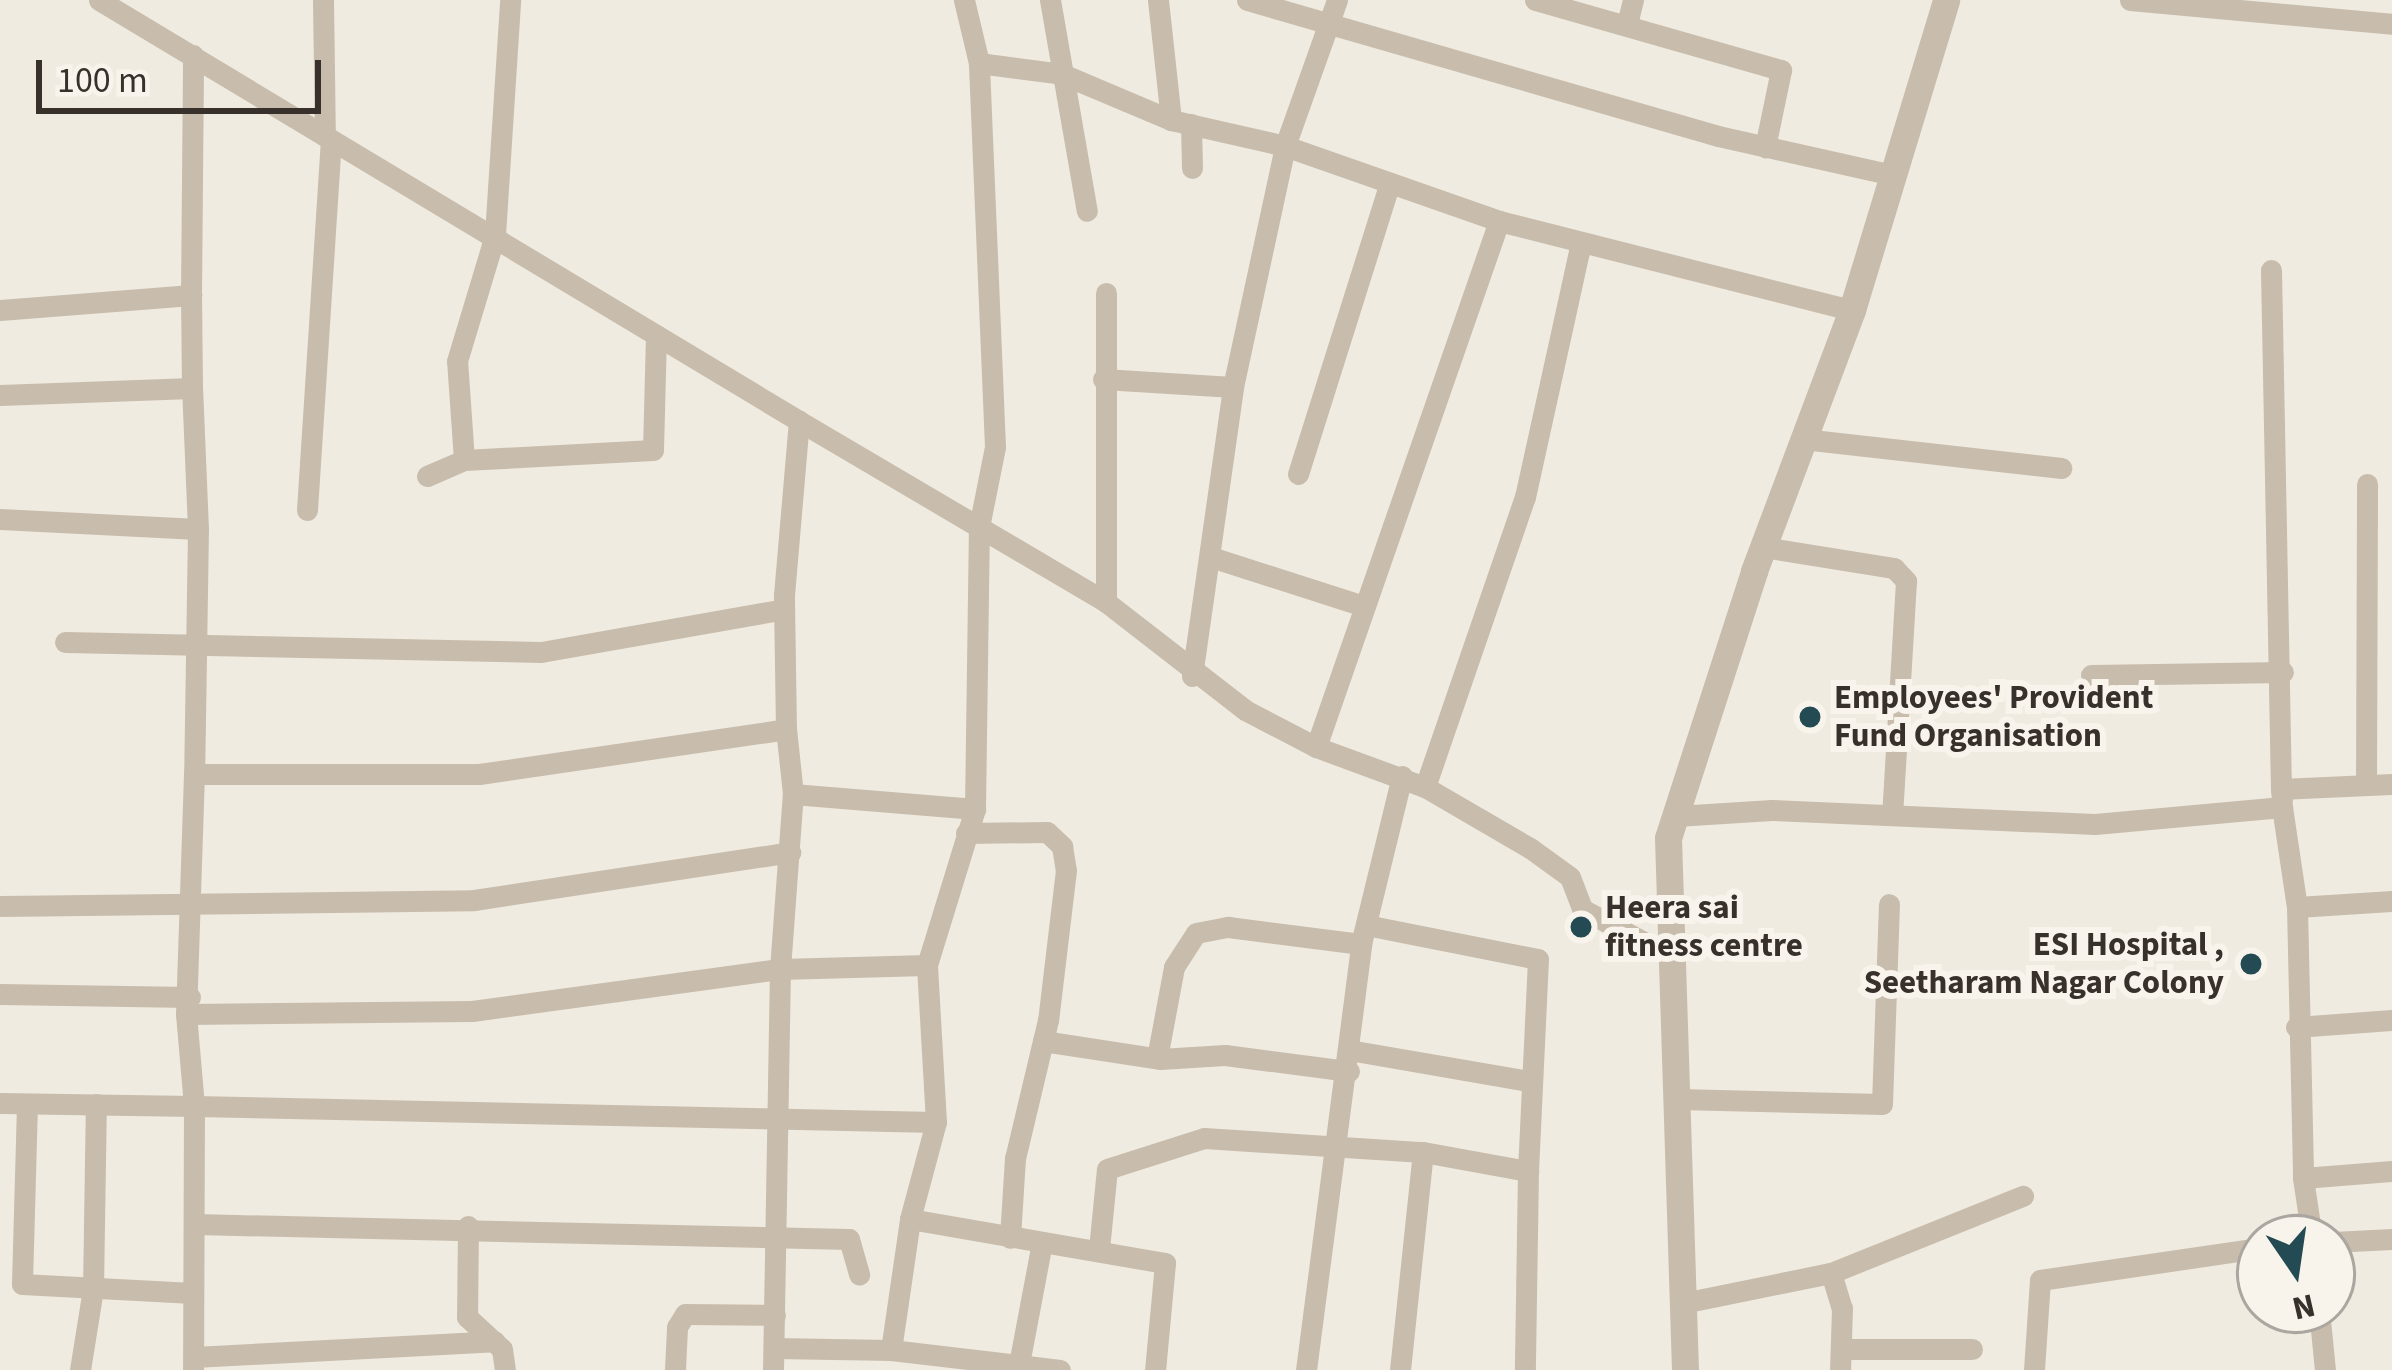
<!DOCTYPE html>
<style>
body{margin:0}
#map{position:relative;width:2392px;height:1370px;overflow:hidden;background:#f0ebe0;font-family:"Source Sans 3",sans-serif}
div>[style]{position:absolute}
.minor>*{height:21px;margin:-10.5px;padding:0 10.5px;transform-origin:10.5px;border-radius:10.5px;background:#c8bdad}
.tertiary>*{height:27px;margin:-13.5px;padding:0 13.5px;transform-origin:13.5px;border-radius:13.5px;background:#c8bdad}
.dots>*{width:33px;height:33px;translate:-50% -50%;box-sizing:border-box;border:6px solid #f8f4ec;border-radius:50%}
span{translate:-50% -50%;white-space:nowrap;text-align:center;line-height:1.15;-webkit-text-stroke:12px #f8f4ec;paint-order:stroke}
.poi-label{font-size:33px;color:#37302b;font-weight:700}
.left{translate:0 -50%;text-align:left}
.right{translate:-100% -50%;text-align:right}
.north{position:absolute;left:2236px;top:1214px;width:120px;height:120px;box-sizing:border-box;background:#f8f4ec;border:3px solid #aba69f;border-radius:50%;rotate:167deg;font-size:33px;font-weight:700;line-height:48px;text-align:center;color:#37302b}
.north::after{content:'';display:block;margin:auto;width:42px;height:54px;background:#244b54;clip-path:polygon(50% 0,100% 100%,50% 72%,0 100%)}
.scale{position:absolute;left:36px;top:60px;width:285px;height:54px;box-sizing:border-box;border:6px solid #37302b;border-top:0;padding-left:15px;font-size:36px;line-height:42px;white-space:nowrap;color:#37302b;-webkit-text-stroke:9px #f8f4ec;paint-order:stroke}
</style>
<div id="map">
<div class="minor">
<div style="left:99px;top:0;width:817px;rotate:31.02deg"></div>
<div style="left:323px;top:0;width:136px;rotate:89.2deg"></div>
<div style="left:1050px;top:0;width:214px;rotate:80.1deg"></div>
<div style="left:1158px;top:0;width:121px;rotate:83.8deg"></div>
<div style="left:1247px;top:0;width:490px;rotate:16.1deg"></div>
<div style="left:1718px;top:136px;width:179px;rotate:12.6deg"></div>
<div style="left:1535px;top:0;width:256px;rotate:15.9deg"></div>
<div style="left:1781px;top:70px;width:79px;rotate:101.7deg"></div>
<div style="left:2130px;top:0;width:263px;rotate:5.2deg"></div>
<div style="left:1627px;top:24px;width:25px;rotate:-76deg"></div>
<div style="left:979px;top:63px;width:84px;rotate:7.5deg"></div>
<div style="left:1062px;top:74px;width:118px;rotate:22.9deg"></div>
<div style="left:1171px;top:120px;width:117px;rotate:12.8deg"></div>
<div style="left:1285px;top:146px;width:227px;rotate:19.3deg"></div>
<div style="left:1499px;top:221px;width:364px;rotate:14.2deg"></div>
<div style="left:1191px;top:124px;width:44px;rotate:88.7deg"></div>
<div style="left:2271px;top:270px;width:519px;rotate:88.9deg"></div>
<div style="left:0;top:310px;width:192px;rotate:-4.5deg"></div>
<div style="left:191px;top:295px;width:240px;rotate:-89.5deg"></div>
<div style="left:1103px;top:379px;width:130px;rotate:3.5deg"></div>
<div style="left:0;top:395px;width:192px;rotate:-2.1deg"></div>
<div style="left:192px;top:388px;width:93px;rotate:-90.6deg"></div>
<div style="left:1803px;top:439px;width:260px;rotate:6.4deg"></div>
<div style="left:464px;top:460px;width:99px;rotate:-94deg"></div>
<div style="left:457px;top:361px;width:132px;rotate:-73.2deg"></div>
<div style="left:495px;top:235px;width:235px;rotate:-86.3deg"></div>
<div style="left:1298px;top:474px;width:305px;rotate:-72.5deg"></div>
<div style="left:427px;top:476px;width:40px;rotate:-23.4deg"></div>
<div style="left:464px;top:460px;width:189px;rotate:-3deg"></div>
<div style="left:653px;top:450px;width:115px;rotate:-88.5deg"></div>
<div style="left:307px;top:510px;width:371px;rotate:-86.3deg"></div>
<div style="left:0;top:519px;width:198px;rotate:2.9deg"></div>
<div style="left:198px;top:529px;width:141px;rotate:-92.4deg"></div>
<div style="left:198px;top:529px;width:245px;rotate:90.9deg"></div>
<div style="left:194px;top:774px;width:285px"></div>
<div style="left:479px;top:774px;width:310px;rotate:-8.3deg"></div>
<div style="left:786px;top:729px;width:134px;rotate:-90.9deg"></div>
<div style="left:784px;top:595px;width:175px;rotate:-85.1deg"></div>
<div style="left:799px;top:421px;width:356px;rotate:30.5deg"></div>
<div style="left:1106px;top:602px;width:176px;rotate:37.8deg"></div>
<div style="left:1245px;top:710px;width:80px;rotate:27.5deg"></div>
<div style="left:1316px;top:747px;width:116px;rotate:20.2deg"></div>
<div style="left:1425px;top:787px;width:121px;rotate:30.2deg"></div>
<div style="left:1530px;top:848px;width:49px;rotate:35.9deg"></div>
<div style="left:1570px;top:877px;width:34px;rotate:69deg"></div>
<div style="left:1582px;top:909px;width:100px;rotate:28.1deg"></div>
<div style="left:1763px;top:547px;width:133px;rotate:9.1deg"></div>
<div style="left:1894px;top:568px;width:18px;rotate:47deg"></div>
<div style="left:1906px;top:581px;width:234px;rotate:93.4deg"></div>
<div style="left:1214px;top:558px;width:153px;rotate:17.8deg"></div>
<div style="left:1106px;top:602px;width:309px;rotate:-90deg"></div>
<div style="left:65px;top:642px;width:476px;rotate:1.2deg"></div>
<div style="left:541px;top:652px;width:247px;rotate:-10deg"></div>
<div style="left:2091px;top:675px;width:192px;rotate:-0.9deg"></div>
<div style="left:1192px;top:676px;width:292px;rotate:-81.9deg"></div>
<div style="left:1233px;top:387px;width:247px;rotate:-77.8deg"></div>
<div style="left:1285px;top:146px;width:155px;rotate:-70.4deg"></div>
<div style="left:1316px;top:747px;width:557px;rotate:-70.82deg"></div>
<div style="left:194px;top:774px;width:240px;rotate:91.9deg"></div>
<div style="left:186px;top:1014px;width:92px;rotate:85deg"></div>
<div style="left:194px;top:1106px;width:742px;rotate:1.24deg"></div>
<div style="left:2366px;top:785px;width:301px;rotate:-89.8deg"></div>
<div style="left:1425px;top:787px;width:307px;rotate:-71deg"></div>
<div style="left:1525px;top:497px;width:260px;rotate:-77.6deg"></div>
<div style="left:793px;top:794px;width:183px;rotate:4.7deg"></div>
<div style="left:2282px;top:800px;width:11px;rotate:-95deg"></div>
<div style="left:2281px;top:789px;width:111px;rotate:-2.6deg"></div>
<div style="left:1676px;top:816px;width:96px;rotate:-3.6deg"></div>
<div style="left:1772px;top:810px;width:323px;rotate:2.5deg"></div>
<div style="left:2095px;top:824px;width:188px;rotate:-5.2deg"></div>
<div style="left:2282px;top:807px;width:101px;rotate:81.5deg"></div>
<div style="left:2297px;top:907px;width:271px;rotate:88.7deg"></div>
<div style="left:2303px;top:1178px;width:89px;rotate:-4.5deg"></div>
<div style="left:966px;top:833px;width:81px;rotate:-0.7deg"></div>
<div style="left:1047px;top:832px;width:21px;rotate:43deg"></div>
<div style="left:1062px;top:846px;width:24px;rotate:81deg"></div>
<div style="left:1066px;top:870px;width:151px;rotate:96.8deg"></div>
<div style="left:1048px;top:1020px;width:142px;rotate:103.4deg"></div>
<div style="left:1015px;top:1158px;width:80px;rotate:93.6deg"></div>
<div style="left:0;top:906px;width:474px;rotate:-0.7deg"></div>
<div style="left:474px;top:900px;width:320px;rotate:-8.6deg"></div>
<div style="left:2297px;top:907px;width:95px;rotate:-3.6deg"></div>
<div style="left:1366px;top:925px;width:175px;rotate:11.2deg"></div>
<div style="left:1538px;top:959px;width:212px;rotate:92.7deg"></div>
<div style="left:0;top:994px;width:190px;rotate:0.9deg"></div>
<div style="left:186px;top:1014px;width:286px;rotate:-0.6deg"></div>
<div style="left:472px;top:1011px;width:311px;rotate:-7.8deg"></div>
<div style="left:780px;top:969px;width:147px;rotate:-1.6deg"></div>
<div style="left:2296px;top:1027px;width:96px;rotate:-4.2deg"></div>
<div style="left:1043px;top:1041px;width:118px;rotate:8.7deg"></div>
<div style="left:1160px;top:1059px;width:65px;rotate:-3.5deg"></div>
<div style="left:1225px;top:1055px;width:125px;rotate:7.4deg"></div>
<div style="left:1349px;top:1050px;width:182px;rotate:9.8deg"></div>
<div style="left:1157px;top:1058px;width:93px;rotate:-79.4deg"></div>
<div style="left:1174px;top:967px;width:40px;rotate:-57.1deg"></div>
<div style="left:1196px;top:933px;width:33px;rotate:-11deg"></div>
<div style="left:1228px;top:927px;width:134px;rotate:7.3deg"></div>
<div style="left:1678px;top:1099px;width:204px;rotate:1.4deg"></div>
<div style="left:1882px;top:1104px;width:200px;rotate:-88deg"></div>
<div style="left:0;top:1103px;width:194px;rotate:0.9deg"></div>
<div style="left:194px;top:1106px;width:264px;rotate:90.2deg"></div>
<div style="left:27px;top:1104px;width:180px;rotate:91.6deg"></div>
<div style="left:22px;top:1284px;width:171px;rotate:3deg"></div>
<div style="left:2303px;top:1178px;width:61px;rotate:81.5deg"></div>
<div style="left:910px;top:1219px;width:259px;rotate:9.8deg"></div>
<div style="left:1165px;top:1263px;width:107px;rotate:95.3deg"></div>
<div style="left:195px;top:1224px;width:654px;rotate:1.31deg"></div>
<div style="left:849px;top:1239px;width:37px;rotate:74deg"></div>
<div style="left:468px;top:1226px;width:91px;rotate:90.6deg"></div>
<div style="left:467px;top:1317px;width:47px;rotate:42.4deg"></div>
<div style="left:502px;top:1349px;width:21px;rotate:82deg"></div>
<div style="left:2332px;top:1242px;width:60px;rotate:-2.9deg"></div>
<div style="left:1099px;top:1249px;width:80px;rotate:-84.3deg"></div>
<div style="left:1107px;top:1169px;width:102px;rotate:-17.7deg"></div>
<div style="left:1204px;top:1138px;width:219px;rotate:3.7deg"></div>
<div style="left:1423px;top:1152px;width:107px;rotate:10.3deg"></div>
<div style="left:1528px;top:1171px;width:199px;rotate:90.9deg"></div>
<div style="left:1831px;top:1273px;width:37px;rotate:73deg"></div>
<div style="left:1842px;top:1308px;width:62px;rotate:91.8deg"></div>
<div style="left:1683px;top:1303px;width:151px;rotate:-11.5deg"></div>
<div style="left:1831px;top:1273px;width:207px;rotate:-21.9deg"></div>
<div style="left:2319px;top:1310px;width:60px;rotate:84.3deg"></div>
<div style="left:774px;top:1348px;width:117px;rotate:1deg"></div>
<div style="left:891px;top:1350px;width:170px;rotate:6.7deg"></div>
<div style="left:1841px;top:1349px;width:131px"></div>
<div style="left:891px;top:1350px;width:132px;rotate:-81.7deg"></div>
<div style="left:910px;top:1219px;width:100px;rotate:-75deg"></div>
<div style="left:936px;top:1122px;width:157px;rotate:-93.3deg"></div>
<div style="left:927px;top:965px;width:163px;rotate:-72.9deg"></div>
<div style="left:975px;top:809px;width:282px;rotate:-89.2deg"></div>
<div style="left:979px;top:527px;width:82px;rotate:-78.7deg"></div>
<div style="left:995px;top:447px;width:384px;rotate:-92.4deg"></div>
<div style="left:979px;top:63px;width:65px;rotate:-103.4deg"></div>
<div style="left:194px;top:1357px;width:301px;rotate:-3deg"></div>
<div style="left:1019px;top:1364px;width:124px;rotate:-79.3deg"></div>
<div style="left:80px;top:1370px;width:82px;rotate:-80.9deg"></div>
<div style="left:93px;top:1289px;width:185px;rotate:-89.1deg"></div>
<div style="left:675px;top:1370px;width:43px;rotate:-87.3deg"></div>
<div style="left:677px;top:1327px;width:15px;rotate:-58deg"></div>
<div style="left:685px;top:1314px;width:90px;rotate:0.6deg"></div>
<div style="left:773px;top:1370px;width:401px;rotate:-89deg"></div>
<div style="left:780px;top:969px;width:175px;rotate:-85.8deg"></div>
<div style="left:793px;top:794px;width:65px;rotate:-96.1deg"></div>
<div style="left:1306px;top:1370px;width:430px;rotate:-82.6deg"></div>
<div style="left:1361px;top:944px;width:173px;rotate:-76.3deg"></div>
<div style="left:1400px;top:1370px;width:219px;rotate:-84deg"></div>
<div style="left:2034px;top:1370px;width:90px;rotate:-86.2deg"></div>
<div style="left:2040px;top:1280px;width:222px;rotate:-8.3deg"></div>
</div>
<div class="tertiary">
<div style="left:1685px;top:1370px;width:532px;rotate:-91.83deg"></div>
<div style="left:1668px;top:838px;width:281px;rotate:-72.1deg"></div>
<div style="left:1754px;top:571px;width:279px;rotate:-69.4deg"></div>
<div style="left:1852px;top:310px;width:324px;rotate:-73.1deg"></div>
</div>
<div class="dots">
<div style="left:1810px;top:717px;background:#244b54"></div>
<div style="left:1581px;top:927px;background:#244b54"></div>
<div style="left:2251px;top:964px;background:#244b54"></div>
</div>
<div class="poi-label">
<span class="left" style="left:1834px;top:717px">Employees' Provident<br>Fund Organisation</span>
<span class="left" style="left:1605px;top:927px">Heera sai<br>fitness centre</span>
<span class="right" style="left:2224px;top:964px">ESI Hospital ,<br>Seetharam Nagar Colony</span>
</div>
<div class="north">N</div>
<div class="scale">100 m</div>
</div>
